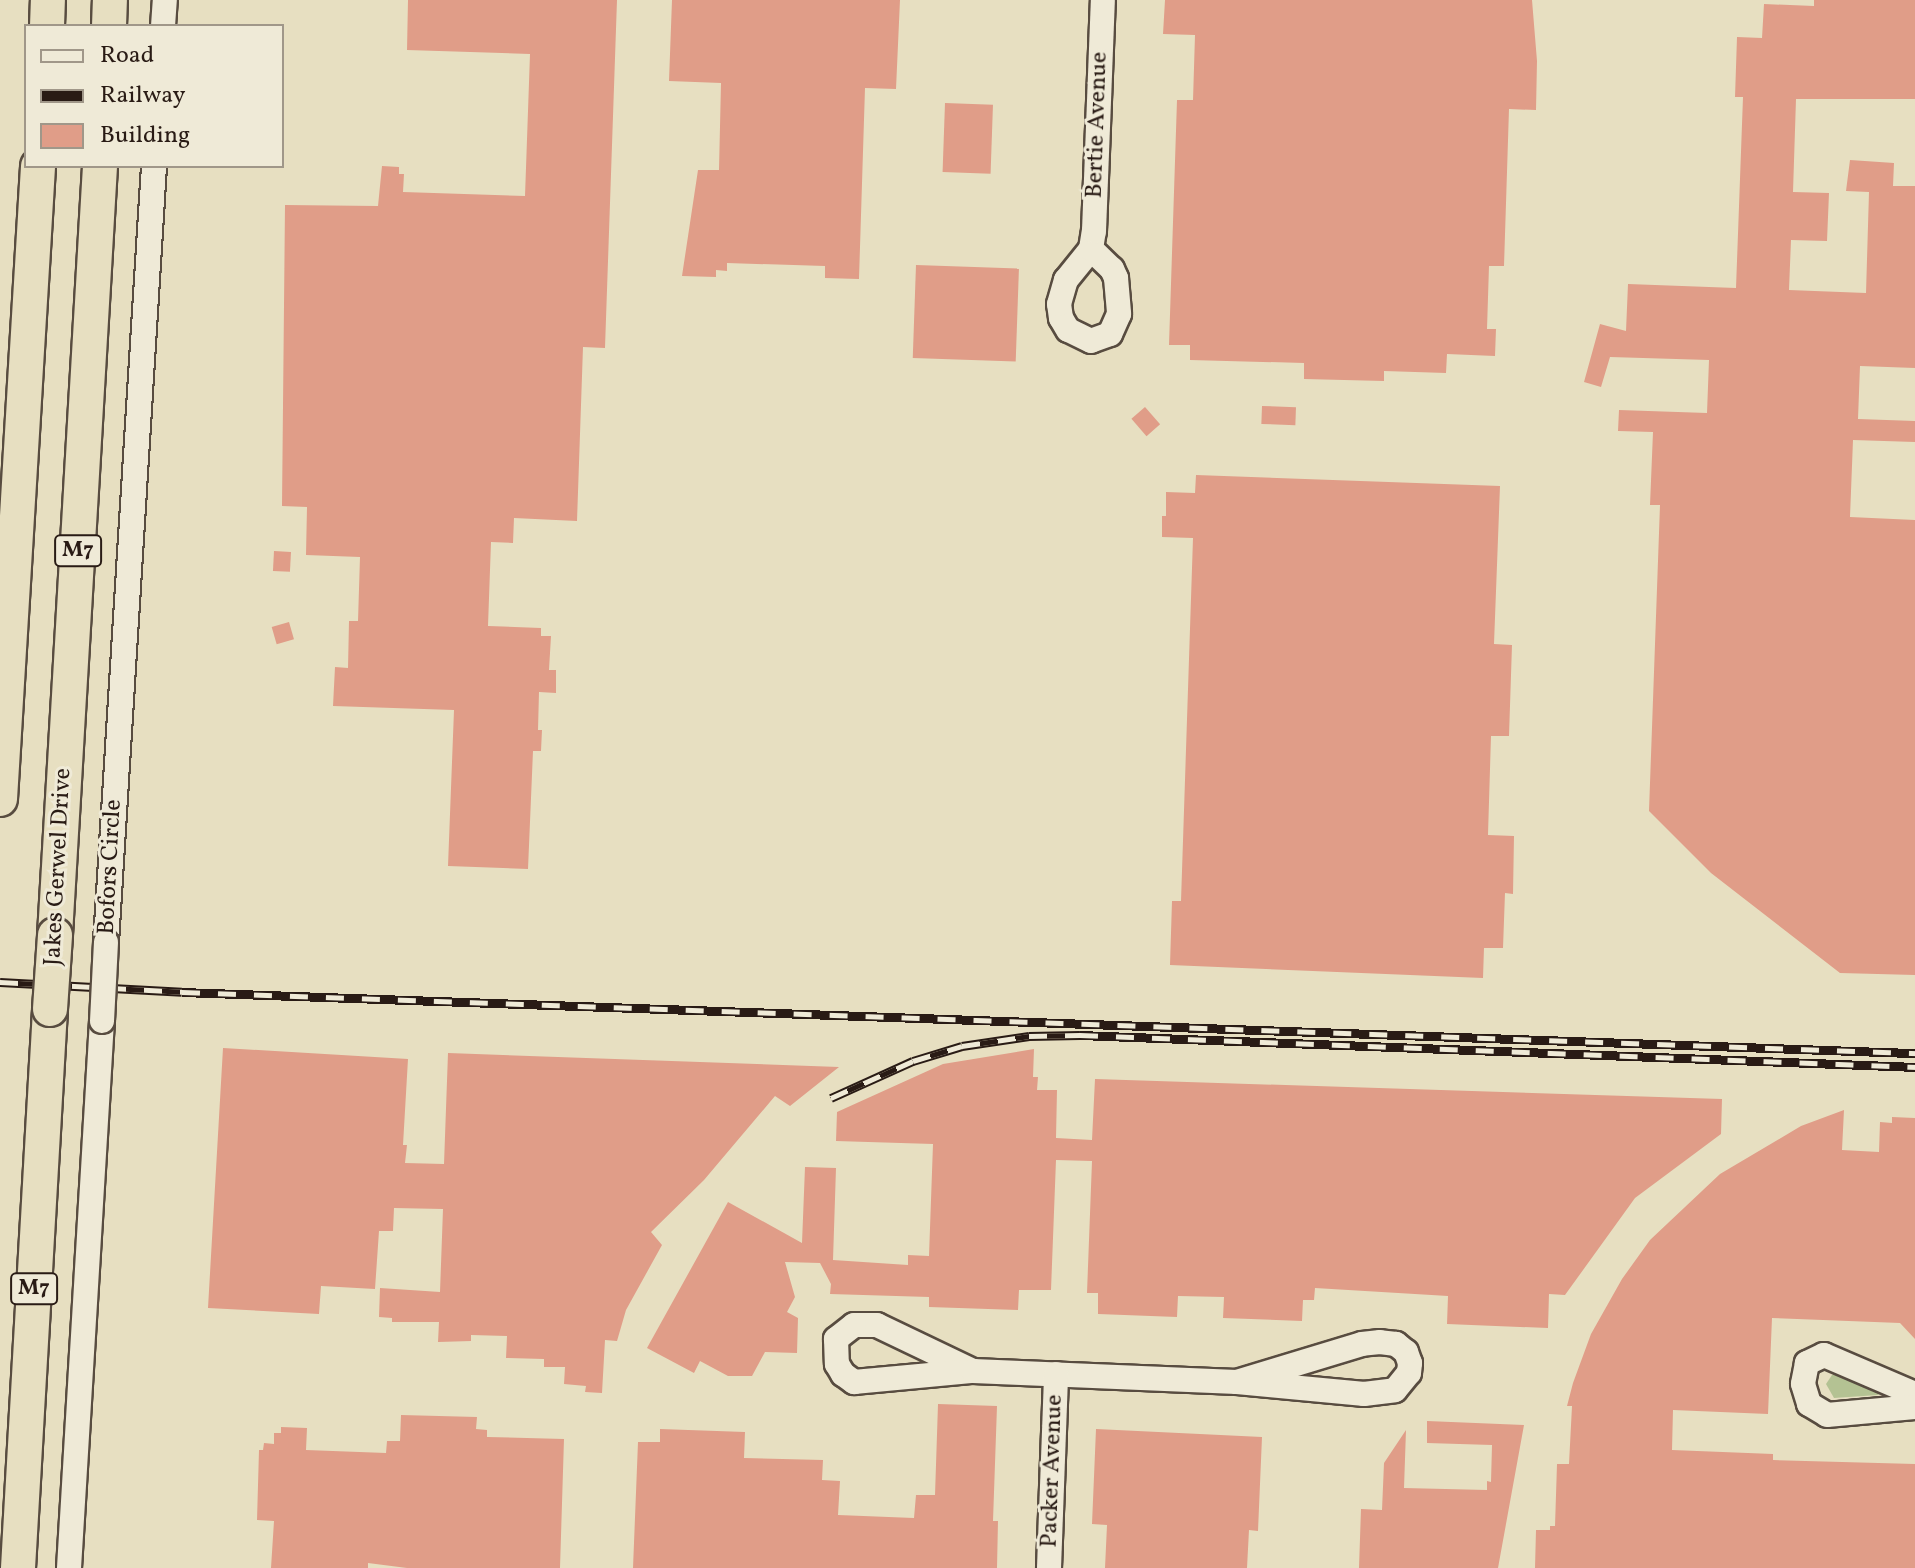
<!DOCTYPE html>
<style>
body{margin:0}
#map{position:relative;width:1915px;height:1568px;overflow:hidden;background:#e7dfc1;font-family:Vollkorn,serif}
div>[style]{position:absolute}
.green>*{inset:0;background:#b4c293}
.building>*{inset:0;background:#e09d88;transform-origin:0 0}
.roads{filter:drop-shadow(2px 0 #584c40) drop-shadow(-2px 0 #584c40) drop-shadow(0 2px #584c40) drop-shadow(0 -2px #584c40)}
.minor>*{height:24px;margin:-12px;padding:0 12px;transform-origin:12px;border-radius:12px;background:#efead7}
.highway>*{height:34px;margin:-17px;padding:0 17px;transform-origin:17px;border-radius:17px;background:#e7dfc1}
.rail>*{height:9px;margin-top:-4.5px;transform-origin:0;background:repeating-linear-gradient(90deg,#efead7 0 18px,#291b15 0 36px);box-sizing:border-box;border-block:2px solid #291b15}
.bridges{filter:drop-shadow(2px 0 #584c40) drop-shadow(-2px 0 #584c40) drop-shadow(0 2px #584c40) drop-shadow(0 -2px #584c40)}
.minor-bridge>*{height:24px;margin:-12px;padding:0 12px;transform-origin:12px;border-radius:12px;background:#efead7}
.highway-bridge>*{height:34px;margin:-17px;padding:0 17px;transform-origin:17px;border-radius:17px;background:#e7dfc1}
span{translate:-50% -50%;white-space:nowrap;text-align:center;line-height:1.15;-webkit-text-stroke:6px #efead7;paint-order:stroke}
.shield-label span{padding:2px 6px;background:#efead7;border:2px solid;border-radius:6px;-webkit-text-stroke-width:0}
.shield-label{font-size:22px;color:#291b15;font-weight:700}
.street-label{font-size:24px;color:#291b15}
.legend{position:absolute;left:24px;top:24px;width:260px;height:144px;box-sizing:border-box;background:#efead7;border:2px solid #a09789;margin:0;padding:10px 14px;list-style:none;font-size:24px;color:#291b15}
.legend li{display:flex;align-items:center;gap:16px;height:40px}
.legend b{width:40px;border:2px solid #a09789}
</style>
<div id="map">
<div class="green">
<div style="clip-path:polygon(1842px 1373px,1880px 1392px,1878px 1395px,1834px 1398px,1826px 1384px,1832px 1375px)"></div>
</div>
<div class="building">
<div style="clip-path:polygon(408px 0,617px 0,605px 348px,583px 347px,577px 521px,514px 518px,513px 543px,491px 542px,488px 626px,541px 628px,541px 636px,551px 636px,549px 670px,556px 670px,556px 693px,539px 692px,538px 730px,542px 730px,541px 751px,533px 751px,528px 869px,448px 866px,454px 710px,333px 706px,335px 667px,348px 668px,349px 621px,358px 621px,360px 557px,306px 555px,307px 507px,282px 506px,285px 205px,378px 206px,382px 166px,399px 167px,399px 174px,404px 174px,403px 192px,525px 196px,530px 54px,407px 50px)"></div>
<div style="clip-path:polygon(672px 0,900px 0,896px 89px,865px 88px,859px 279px,825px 278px,825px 266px,727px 263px,727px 271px,716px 270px,716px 277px,682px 276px,698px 170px,719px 170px,721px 83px,669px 81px)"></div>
<div style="clip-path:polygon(1165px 0,1532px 0,1537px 61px,1536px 110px,1509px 109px,1504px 266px,1489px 266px,1487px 329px,1496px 329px,1495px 356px,1447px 354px,1446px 373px,1384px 371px,1384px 381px,1304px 379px,1304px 363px,1190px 360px,1190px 345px,1169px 345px,1177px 100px,1193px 100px,1195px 35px,1163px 34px)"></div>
<div style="clip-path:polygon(1814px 0,1915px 0,1915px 99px,1796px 99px,1793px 192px,1829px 193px,1827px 241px,1791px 240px,1789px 290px,1866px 293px,1869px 192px,1846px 191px,1850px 160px,1894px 163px,1893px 186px,1915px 186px,1915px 368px,1860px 366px,1858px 419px,1915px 421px,1915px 442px,1853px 440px,1850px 517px,1915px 520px,1915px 975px,1840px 973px,1711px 873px,1649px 811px,1660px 505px,1650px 505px,1653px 432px,1618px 431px,1619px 410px,1707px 413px,1709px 360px,1610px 357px,1601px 387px,1584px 382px,1600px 324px,1626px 331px,1628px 284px,1736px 288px,1743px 97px,1735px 97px,1737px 37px,1762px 38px,1764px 4px,1814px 6px)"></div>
<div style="left:945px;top:103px;width:48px;height:69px;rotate:2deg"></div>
<div style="left:916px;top:265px;width:103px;height:93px;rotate:2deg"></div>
<div style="left:1262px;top:406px;width:34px;height:18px;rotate:2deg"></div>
<div style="left:1145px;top:407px;width:23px;height:18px;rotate:49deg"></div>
<div style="clip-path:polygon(1196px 475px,1500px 486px,1494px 644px,1512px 645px,1509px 736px,1491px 736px,1488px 835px,1514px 836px,1513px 894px,1505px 893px,1503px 948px,1484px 948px,1483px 978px,1170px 965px,1172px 901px,1181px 901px,1193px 538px,1162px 537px,1162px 516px,1166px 516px,1166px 492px,1195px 493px)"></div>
<div style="left:274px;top:551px;width:17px;height:20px;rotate:3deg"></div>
<div style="left:289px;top:622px;width:18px;height:18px;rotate:74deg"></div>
<div style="clip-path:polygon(223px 1048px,408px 1059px,403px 1145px,407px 1145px,405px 1163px,444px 1164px,448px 1053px,839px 1067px,790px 1106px,775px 1096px,704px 1180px,651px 1232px,662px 1245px,626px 1310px,617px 1341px,605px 1340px,602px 1393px,585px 1392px,586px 1386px,564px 1384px,565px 1367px,544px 1367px,544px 1359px,506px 1358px,507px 1336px,471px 1335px,471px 1341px,438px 1342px,439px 1322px,392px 1322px,392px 1318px,379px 1317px,380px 1288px,440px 1292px,443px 1209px,394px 1208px,393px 1231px,379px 1231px,375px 1289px,321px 1286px,319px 1314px,208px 1308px)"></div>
<div style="clip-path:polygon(1034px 1049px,1033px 1077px,1038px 1077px,1037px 1090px,1057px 1090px,1056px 1138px,1092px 1140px,1095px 1079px,1722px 1099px,1721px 1134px,1635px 1198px,1565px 1295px,1549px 1294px,1548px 1328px,1447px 1324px,1448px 1296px,1315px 1288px,1314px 1300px,1303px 1300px,1302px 1321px,1223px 1318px,1224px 1297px,1178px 1296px,1177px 1317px,1098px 1314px,1098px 1293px,1087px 1293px,1092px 1161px,1056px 1160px,1051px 1290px,1019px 1290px,1018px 1310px,929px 1307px,929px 1297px,830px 1294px,831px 1284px,820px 1263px,785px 1262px,795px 1297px,787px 1312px,798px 1318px,797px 1353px,765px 1352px,752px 1376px,728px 1376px,700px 1361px,694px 1373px,647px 1348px,728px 1202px,802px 1243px,805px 1167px,836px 1168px,833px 1260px,908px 1265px,908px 1255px,929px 1256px,933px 1144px,836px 1141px,837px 1112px,943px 1064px)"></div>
<div style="clip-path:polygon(1844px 1110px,1842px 1150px,1879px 1152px,1880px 1122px,1892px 1123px,1892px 1117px,1915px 1118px,1915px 1339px,1900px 1323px,1772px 1318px,1768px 1414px,1673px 1410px,1672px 1450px,1773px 1454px,1773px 1460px,1915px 1464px,1915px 1568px,1535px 1568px,1536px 1530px,1550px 1530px,1550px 1526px,1555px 1526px,1557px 1464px,1569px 1464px,1572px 1406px,1567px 1406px,1573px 1383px,1591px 1334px,1622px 1279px,1650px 1240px,1720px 1174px,1801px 1126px)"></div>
<div style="clip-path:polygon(938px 1404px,997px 1406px,993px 1521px,998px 1521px,997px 1568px,633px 1568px,638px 1442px,660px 1442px,660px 1429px,745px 1432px,744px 1458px,823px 1460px,822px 1480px,840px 1481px,838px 1515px,914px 1518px,916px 1495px,935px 1495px)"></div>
<div style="clip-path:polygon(401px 1415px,477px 1417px,476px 1429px,487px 1430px,487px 1437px,564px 1439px,560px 1568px,407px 1568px,368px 1563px,368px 1568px,271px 1568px,274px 1521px,257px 1520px,259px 1450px,263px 1450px,264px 1443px,274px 1444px,274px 1433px,281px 1433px,281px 1427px,307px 1428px,306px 1450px,386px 1453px,387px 1441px,400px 1441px)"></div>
<div style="clip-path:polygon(1427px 1421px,1524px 1425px,1498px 1568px,1359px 1568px,1361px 1509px,1382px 1510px,1384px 1463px,1406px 1430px,1404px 1488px,1487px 1490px,1487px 1481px,1491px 1482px,1492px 1445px,1427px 1443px)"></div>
<div style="clip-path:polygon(1096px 1429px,1262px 1437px,1258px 1531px,1249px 1530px,1247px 1568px,1105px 1568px,1107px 1525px,1092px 1524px)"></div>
</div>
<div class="roads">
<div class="minor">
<div style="left:163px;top:26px;width:26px;rotate:-86deg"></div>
<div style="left:1091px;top:249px;width:29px;rotate:44deg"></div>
<div style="left:1112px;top:269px;width:10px;rotate:66deg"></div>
<div style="left:1116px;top:278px;width:36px;rotate:85deg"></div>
<div style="left:1119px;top:314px;width:22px;rotate:114deg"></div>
<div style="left:1110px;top:334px;width:20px;rotate:160deg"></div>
<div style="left:1091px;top:341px;width:25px;rotate:-154deg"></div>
<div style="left:1068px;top:330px;width:14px;rotate:-120deg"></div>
<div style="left:1061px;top:318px;width:14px;rotate:-98deg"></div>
<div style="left:1059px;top:304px;width:25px;rotate:-74deg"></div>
<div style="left:1066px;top:280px;width:40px;rotate:-51deg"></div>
<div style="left:1091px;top:249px;width:18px;rotate:-81deg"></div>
<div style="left:1094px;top:231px;width:231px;rotate:-87.8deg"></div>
<div style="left:106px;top:942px;width:777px;rotate:-86.46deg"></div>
<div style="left:973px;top:1371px;width:106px;rotate:-154.4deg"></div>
<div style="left:877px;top:1325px;width:23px;rotate:180deg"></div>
<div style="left:854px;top:1325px;width:23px;rotate:142deg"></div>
<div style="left:836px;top:1339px;width:25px;rotate:88deg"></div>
<div style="left:837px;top:1364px;width:12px;rotate:59deg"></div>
<div style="left:843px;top:1374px;width:14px;rotate:36deg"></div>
<div style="left:854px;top:1382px;width:120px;rotate:-5.3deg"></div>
<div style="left:973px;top:1371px;width:264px;rotate:2.4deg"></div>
<div style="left:1237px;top:1382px;width:128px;rotate:5.4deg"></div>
<div style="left:1364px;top:1394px;width:31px;rotate:-7deg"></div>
<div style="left:1395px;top:1390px;width:22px;rotate:-51deg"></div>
<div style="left:1409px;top:1373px;width:10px;rotate:-84deg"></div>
<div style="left:1410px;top:1363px;width:12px;rotate:-110deg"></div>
<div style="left:1406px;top:1352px;width:13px;rotate:-141deg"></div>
<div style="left:1396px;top:1344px;width:16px;rotate:-173deg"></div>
<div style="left:1380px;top:1342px;width:18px;rotate:174deg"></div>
<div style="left:1362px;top:1344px;width:131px;rotate:163.1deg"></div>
<div style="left:1915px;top:1394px;width:99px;rotate:-156.8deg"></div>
<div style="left:1824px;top:1355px;width:19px;rotate:155deg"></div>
<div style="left:1807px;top:1363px;width:21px;rotate:101deg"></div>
<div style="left:1803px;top:1384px;width:21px;rotate:73deg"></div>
<div style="left:1809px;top:1404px;width:21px;rotate:31deg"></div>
<div style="left:1827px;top:1415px;width:88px;rotate:-5.2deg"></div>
<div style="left:69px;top:1568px;width:548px;rotate:-86.55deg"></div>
<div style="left:1049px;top:1568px;width:194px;rotate:-87.9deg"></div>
</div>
<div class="highway">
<div style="left:47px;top:26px;width:26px;rotate:-88deg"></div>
<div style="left:109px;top:26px;width:26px;rotate:-88deg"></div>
<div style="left:0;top:799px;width:634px;rotate:-86.56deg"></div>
<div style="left:55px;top:935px;width:770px;rotate:-86.65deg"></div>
<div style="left:18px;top:1568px;width:560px;rotate:-86.72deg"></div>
</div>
</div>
<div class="rail">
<div style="left:0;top:982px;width:182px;rotate:3.1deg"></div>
<div style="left:182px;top:992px;width:1734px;rotate:2.02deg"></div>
<div style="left:831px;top:1098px;width:90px;rotate:-24.3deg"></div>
<div style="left:913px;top:1061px;width:51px;rotate:-17deg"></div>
<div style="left:962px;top:1046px;width:68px;rotate:-8.5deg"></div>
<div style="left:1029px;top:1036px;width:51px;rotate:-1.1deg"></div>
<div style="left:1080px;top:1035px;width:836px;rotate:2.19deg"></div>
</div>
<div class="bridges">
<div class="minor-bridge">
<div style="left:102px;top:1021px;width:79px;rotate:-87.1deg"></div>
</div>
<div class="highway-bridge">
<div style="left:50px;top:1009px;width:74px;rotate:-86.1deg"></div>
</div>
</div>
<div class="shield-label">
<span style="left:78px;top:551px">M7</span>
<span style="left:34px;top:1289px">M7</span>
</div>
<div class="street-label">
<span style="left:1098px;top:125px;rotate:-88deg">Bertie Avenue</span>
<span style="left:59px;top:867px;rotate:-87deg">Jakes Gerwel Drive</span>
<span style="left:111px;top:867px;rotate:-87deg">Bofors Circle</span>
<span style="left:1053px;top:1471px;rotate:-88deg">Packer Avenue</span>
</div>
<ul class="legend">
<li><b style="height:10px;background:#efead7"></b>Road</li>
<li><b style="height:10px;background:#291b15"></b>Railway</li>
<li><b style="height:22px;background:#e09d88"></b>Building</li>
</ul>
</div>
